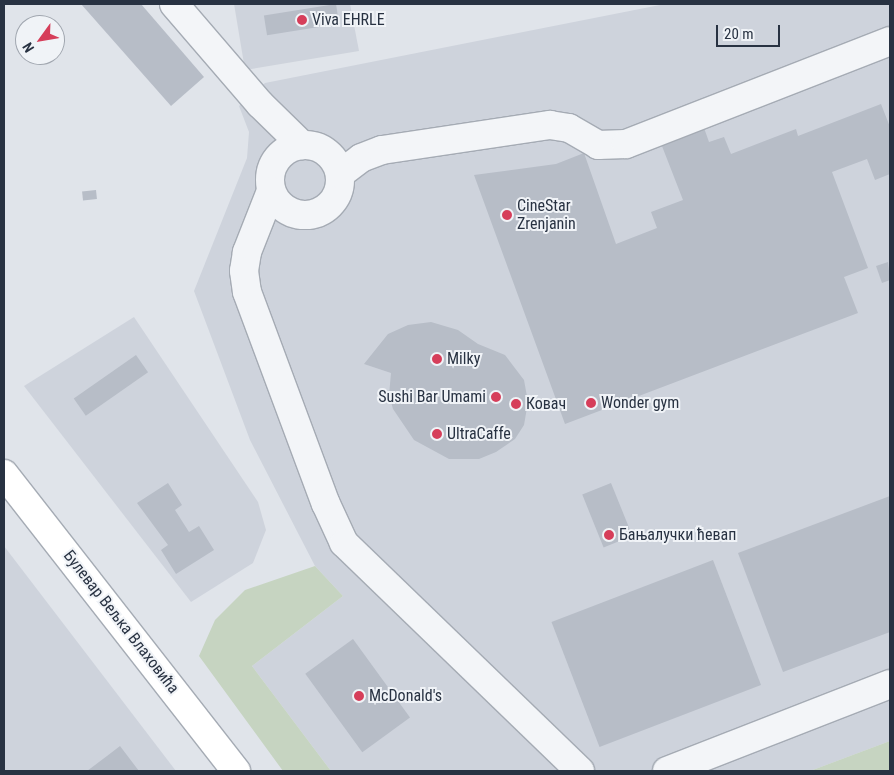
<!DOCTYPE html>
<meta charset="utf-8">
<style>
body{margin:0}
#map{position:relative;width:894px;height:775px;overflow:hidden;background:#e0e4ea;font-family:"Roboto Condensed",sans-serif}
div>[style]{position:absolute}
.built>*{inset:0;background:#ced3dc}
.green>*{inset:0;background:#c6d4c1}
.building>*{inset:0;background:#b7bdc7;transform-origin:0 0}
.roads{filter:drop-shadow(1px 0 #a5abb4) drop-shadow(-1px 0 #a5abb4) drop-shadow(0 1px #a5abb4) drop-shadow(0 -1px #a5abb4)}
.minor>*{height:28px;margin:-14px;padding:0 14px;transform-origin:14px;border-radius:14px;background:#f3f5f8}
.minor>.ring{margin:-14px;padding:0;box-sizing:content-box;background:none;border:28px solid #f3f5f8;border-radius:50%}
.major>*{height:28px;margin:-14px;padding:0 14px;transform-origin:14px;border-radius:14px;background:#fff}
.dots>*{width:14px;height:14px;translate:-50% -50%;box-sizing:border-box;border:2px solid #f0f3f7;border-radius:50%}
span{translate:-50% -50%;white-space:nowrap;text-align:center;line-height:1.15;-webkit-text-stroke:4px #f0f3f7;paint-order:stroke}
.poi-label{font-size:16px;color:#283242}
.left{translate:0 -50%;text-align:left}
.right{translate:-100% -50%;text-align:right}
.street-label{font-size:16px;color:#283242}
.frame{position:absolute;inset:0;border:5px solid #283242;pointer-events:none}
.north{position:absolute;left:15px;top:15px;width:50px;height:50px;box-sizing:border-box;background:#f0f3f7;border:1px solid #a0a6af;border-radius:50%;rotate:238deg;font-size:14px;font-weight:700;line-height:20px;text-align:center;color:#283242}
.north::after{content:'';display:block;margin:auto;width:18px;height:22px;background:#d63e5a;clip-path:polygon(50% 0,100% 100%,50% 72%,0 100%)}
.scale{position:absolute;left:716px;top:25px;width:64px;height:22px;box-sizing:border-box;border:2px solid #283242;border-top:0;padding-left:6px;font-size:15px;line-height:18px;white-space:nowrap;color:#283242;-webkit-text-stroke:4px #f0f3f7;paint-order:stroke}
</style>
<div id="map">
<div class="built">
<div style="clip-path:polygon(234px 4px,350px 4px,359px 51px,245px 70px)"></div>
<div style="clip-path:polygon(665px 4px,890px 4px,890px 741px,810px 771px,331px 771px,252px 666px,343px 596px,315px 566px,250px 440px,194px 291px,247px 158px,249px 132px,239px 106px,265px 83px)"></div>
<div style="clip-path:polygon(134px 317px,258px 502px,266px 530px,253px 563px,191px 602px,24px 386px)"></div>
<div style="clip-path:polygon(4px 546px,176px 771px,4px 771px)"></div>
</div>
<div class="green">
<div style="clip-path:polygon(315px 566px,343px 596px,252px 666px,331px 771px,283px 771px,199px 656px,215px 620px,245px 590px)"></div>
<div style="clip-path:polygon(890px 741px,890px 771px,810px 771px)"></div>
</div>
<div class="building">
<div style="clip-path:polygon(81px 4px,141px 4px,204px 77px,171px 106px)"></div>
<div style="left:336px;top:4px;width:20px;height:73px;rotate:81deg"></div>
<div style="clip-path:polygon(881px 104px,890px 127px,890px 174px,875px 180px,867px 159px,832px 172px,868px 268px,844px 277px,858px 313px,565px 424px,474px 175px,556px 164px,584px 153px,616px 244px,657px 228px,651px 212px,683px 200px,660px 141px,703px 125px,709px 142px,724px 137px,731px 154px,796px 129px,798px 136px)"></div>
<div style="left:96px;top:190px;width:9px;height:14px;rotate:84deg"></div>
<div style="clip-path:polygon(888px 262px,890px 280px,882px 283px,876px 266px)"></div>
<div style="clip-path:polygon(431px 322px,458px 330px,478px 344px,505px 355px,524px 380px,528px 402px,524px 425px,515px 439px,496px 452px,479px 459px,449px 459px,414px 440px,393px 409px,389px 395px,391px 373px,364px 364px,388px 334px,408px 325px)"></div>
<div style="left:136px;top:355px;width:21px;height:76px;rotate:55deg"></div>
<div style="clip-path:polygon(168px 483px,182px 505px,175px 510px,189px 532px,199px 526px,214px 550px,176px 574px,161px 550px,168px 545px,137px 503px)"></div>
<div style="left:611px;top:483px;width:57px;height:31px;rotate:68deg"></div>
<div style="clip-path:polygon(890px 496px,890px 632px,783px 672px,738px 553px)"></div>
<div style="left:713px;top:560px;width:134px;height:173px;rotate:69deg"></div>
<div style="left:353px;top:639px;width:97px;height:59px;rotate:54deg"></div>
<div style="clip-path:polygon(120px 746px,139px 771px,87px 771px,107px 756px)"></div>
</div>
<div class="roads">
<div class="minor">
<div style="left:174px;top:4px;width:132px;rotate:49.3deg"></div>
<div style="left:260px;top:104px;width:59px;rotate:44.3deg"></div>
<div class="ring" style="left:270px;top:145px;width:42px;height:42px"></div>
<div style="left:340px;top:174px;width:26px;rotate:-37deg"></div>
<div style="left:361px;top:158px;width:22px;rotate:-21deg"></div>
<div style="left:382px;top:150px;width:170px;rotate:-8.5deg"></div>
<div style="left:550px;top:125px;width:19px;rotate:9deg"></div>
<div style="left:569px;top:128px;width:34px;rotate:30deg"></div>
<div style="left:598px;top:145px;width:28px;rotate:-2deg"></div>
<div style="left:626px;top:144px;width:283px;rotate:-21.3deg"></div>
<div style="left:271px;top:191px;width:66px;rotate:111.5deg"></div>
<div style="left:247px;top:252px;width:19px;rotate:99deg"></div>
<div style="left:244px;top:271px;width:21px;rotate:82deg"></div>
<div style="left:247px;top:292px;width:226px;rotate:69.6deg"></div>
<div style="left:326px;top:504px;width:43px;rotate:65.2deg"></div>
<div style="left:344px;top:543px;width:328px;rotate:44deg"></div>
<div style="left:667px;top:771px;width:239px;rotate:-21.3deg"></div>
</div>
<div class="major">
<div style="left:4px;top:474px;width:377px;rotate:52deg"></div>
</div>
</div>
<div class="dots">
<div style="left:302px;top:20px;background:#d63e5a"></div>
<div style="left:507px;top:215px;background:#d63e5a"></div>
<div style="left:437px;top:359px;background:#d63e5a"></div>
<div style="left:496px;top:397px;background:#d63e5a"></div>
<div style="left:591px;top:403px;background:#d63e5a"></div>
<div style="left:516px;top:404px;background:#d63e5a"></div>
<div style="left:437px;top:434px;background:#d63e5a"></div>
<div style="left:609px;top:535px;background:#d63e5a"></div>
<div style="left:359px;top:696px;background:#d63e5a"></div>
</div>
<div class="poi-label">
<span class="left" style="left:312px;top:20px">Viva EHRLE</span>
<span class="left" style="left:517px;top:215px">CineStar<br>Zrenjanin</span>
<span class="left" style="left:447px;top:359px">Milky</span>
<span class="right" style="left:486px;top:397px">Sushi Bar Umami</span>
<span class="left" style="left:601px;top:403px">Wonder gym</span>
<span class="left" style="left:526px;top:404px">Ковач</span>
<span class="left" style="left:447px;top:434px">UltraCaffe</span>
<span class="left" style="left:619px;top:535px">Бањалучки ћевап</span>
<span class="left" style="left:369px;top:696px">McDonald's</span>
</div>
<div class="street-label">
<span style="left:121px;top:622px;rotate:52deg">Булевар Вељка Влаховића</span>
</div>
<div class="frame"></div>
<div class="north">N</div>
<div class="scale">20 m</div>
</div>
